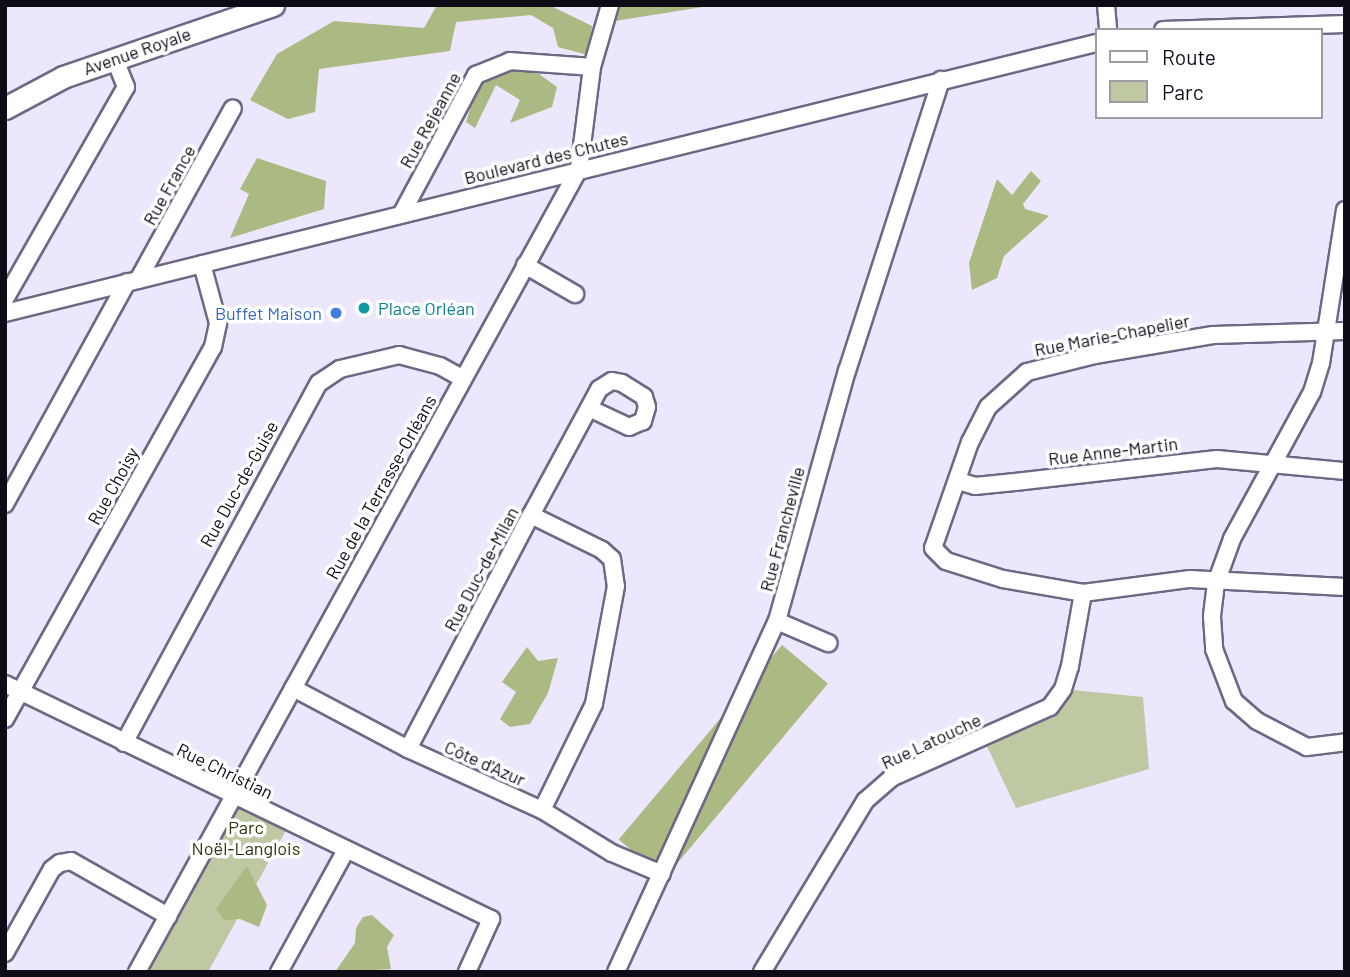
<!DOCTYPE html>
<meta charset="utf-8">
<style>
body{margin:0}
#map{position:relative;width:1350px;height:977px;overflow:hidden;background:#ece7fc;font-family:Barlow,sans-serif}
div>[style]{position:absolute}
.green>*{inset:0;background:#bec9a4}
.forest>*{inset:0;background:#abba83;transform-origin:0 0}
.roads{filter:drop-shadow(2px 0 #706785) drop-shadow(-2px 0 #706785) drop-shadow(0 2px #706785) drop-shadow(0 -2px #706785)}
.minor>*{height:16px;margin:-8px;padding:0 8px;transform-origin:8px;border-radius:8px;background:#fff}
.major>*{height:21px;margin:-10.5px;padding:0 10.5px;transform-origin:10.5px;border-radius:10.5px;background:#fff}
.dots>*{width:19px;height:19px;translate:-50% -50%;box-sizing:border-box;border:4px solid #fff;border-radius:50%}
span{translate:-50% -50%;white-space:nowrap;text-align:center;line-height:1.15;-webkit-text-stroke:7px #fff;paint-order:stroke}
.street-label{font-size:18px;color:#0e0b16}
.culture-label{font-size:18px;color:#0d838f}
.left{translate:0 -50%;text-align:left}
.shop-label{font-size:18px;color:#366cbe}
.right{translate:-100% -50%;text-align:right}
.park-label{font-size:18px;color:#2c360b}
.frame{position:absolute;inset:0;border:7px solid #0e0b16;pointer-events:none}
.legend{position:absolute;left:1095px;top:28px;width:228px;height:91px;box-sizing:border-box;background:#fff;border:2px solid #9f9da2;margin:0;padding:9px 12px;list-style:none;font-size:21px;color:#0e0b16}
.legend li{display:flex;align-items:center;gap:14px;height:35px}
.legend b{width:35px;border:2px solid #9f9da2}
</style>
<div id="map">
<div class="green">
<div style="clip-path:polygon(1063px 689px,1143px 697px,1149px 769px,1016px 808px,983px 738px,1028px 718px)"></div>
<div style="clip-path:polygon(232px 796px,290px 823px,208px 972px,137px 972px)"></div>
</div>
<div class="forest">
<div style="clip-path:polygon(437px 5px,549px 5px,592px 26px,588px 55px,558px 47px,553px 28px,531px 15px,456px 22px,450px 51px,319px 69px,315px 112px,288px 119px,250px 100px,277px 54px,334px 21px,424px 28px)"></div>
<div style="clip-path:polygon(620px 5px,715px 5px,615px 21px)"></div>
<div style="clip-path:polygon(510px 67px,539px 74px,557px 87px,552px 107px,510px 123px,520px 100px,496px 85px,475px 128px,466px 122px,478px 83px)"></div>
<div style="clip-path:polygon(257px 158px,326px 181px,324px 209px,230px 238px,249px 194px,240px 189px)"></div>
<div style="clip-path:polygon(1031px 171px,1041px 181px,1023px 204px,1025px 209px,1049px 216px,1004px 256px,997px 278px,972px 290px,969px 263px,997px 179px,1012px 195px)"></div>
<div style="left:782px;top:645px;width:60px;height:254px;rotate:40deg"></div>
<div style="clip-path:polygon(527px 647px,538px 661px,558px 658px,548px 693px,530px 724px,510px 727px,500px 719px,516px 692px,502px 682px)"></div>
<div style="clip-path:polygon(247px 866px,267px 905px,259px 927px,240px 919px,224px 920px,216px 909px)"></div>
<div style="clip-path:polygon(372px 915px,394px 935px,387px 947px,391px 969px,335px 972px,355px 943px,356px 928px,363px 917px)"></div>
</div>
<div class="roads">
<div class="minor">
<div style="left:1106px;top:5px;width:25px;rotate:85deg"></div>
<div style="left:1163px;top:30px;width:182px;rotate:-1.9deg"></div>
<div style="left:1345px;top:210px;width:155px;rotate:98.9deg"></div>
<div style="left:1321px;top:363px;width:30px;rotate:107deg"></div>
<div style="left:1312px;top:392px;width:167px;rotate:118.6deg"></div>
<div style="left:1232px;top:539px;width:47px;rotate:110deg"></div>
<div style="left:1216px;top:583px;width:34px;rotate:97deg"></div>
<div style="left:1212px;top:617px;width:32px;rotate:86deg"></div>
<div style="left:1214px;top:649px;width:56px;rotate:69deg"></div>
<div style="left:1234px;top:701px;width:30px;rotate:41deg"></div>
<div style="left:1257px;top:721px;width:56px;rotate:27.5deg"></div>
<div style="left:1307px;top:747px;width:38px;rotate:-7deg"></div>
<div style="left:402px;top:213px;width:157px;rotate:-61.8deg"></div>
<div style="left:476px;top:75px;width:37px;rotate:-22deg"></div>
<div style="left:510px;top:61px;width:82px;rotate:4.2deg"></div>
<div style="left:525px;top:265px;width:58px;rotate:30.1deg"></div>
<div style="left:138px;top:280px;width:196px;rotate:-61.1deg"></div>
<div style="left:5px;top:299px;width:244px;rotate:-60.3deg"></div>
<div style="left:126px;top:87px;width:31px;rotate:-112deg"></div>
<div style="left:5px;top:313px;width:1124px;rotate:-13.9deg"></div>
<div style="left:1345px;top:331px;width:132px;rotate:178.3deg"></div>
<div style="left:1213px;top:335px;width:120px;rotate:170.4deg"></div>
<div style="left:1095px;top:355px;width:70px;rotate:166deg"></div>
<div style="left:1027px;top:372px;width:52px;rotate:138.1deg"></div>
<div style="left:988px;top:407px;width:39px;rotate:117deg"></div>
<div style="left:970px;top:442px;width:112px;rotate:109.2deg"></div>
<div style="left:933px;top:548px;width:18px;rotate:45deg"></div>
<div style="left:946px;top:561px;width:60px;rotate:17.5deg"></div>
<div style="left:1003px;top:579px;width:81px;rotate:9.9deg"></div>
<div style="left:1083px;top:593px;width:108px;rotate:-7.5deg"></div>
<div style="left:1190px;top:579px;width:155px;rotate:3deg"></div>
<div style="left:958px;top:481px;width:18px;rotate:16deg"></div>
<div style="left:975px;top:486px;width:40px;rotate:-5.7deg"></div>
<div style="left:1015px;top:482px;width:203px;rotate:-6.5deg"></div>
<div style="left:1217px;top:459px;width:129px;rotate:5.4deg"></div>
<div style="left:5px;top:504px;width:253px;rotate:-61.2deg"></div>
<div style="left:531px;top:515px;width:79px;rotate:26.2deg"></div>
<div style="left:602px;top:550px;width:13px;rotate:42deg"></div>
<div style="left:612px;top:559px;width:27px;rotate:82deg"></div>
<div style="left:616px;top:586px;width:120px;rotate:100.6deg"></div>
<div style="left:594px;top:704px;width:118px;rotate:116.1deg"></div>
<div style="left:777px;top:621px;width:56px;rotate:23.3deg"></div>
<div style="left:5px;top:684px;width:540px;rotate:25.81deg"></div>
<div style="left:491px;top:919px;width:58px;rotate:114.4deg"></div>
<div style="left:293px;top:688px;width:130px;rotate:27.9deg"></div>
<div style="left:408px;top:749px;width:147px;rotate:24.5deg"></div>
<div style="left:542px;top:810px;width:82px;rotate:31.6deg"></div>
<div style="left:612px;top:853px;width:54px;rotate:22.8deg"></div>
<div style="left:5px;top:719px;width:426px;rotate:-60.8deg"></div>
<div style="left:213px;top:347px;width:25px;rotate:-78deg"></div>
<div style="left:218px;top:323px;width:61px;rotate:-105.2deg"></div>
<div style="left:124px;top:743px;width:409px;rotate:-61.6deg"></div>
<div style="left:319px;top:383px;width:25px;rotate:-34deg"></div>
<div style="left:340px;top:369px;width:61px;rotate:-13.3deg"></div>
<div style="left:399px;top:355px;width:42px;rotate:15deg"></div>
<div style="left:440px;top:366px;width:25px;rotate:29deg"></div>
<div style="left:408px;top:749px;width:264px;rotate:-62.3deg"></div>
<div style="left:531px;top:515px;width:143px;rotate:-61.6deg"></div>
<div style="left:599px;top:389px;width:15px;rotate:-32deg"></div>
<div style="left:612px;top:381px;width:10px;rotate:11deg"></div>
<div style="left:622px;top:383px;width:26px;rotate:32deg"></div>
<div style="left:644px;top:397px;width:10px;rotate:73deg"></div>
<div style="left:647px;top:407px;width:15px;rotate:106deg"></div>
<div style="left:643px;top:421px;width:15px;rotate:157deg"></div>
<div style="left:629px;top:427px;width:44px;rotate:-154.6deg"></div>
<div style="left:5px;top:953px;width:96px;rotate:-60.8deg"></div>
<div style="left:52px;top:869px;width:10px;rotate:-37deg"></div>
<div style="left:60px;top:863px;width:11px;rotate:-10deg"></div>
<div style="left:71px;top:861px;width:112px;rotate:29.6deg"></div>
<div style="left:137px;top:972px;width:917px;rotate:-61.17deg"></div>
<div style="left:579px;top:169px;width:103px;rotate:-82.7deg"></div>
<div style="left:592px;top:67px;width:65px;rotate:-73.8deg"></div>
<div style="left:279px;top:972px;width:139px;rotate:-61.2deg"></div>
<div style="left:616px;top:972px;width:386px;rotate:-65.4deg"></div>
<div style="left:777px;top:621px;width:260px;rotate:-74.4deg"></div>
<div style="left:847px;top:371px;width:306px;rotate:-72.1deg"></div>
<div style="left:762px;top:972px;width:200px;rotate:-58.9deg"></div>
<div style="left:865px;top:801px;width:35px;rotate:-41deg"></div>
<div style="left:891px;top:778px;width:174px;rotate:-24.1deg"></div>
<div style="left:1050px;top:707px;width:22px;rotate:-54deg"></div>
<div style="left:1063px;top:689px;width:24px;rotate:-73deg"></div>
<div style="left:1070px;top:666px;width:74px;rotate:-79.9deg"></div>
</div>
<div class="major">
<div style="left:5px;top:108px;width:66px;rotate:-28.1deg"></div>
<div style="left:63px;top:77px;width:222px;rotate:-18.9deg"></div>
</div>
</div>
<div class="dots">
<div style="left:364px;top:308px;background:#0f9aa8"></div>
<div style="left:336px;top:313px;background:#3f7fe0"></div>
</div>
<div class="street-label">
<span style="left:137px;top:51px;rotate:-19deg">Avenue Royale</span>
<span style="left:430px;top:120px;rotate:-61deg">Rue Rejeanne</span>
<span style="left:546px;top:158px;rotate:-14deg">Boulevard des Chutes</span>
<span style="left:169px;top:185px;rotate:-61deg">Rue France</span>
<span style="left:1112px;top:335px;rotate:-11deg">Rue Marie-Chapelier</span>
<span style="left:1113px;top:451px;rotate:-7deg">Rue Anne-Martin</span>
<span style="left:239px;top:484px;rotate:-61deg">Rue Duc-de-Guise</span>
<span style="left:113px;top:486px;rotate:-61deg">Rue Choisy</span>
<span style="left:381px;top:487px;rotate:-61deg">Rue de la Terrasse-Orléans</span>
<span style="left:782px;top:529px;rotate:-75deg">Rue Francheville</span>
<span style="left:481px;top:569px;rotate:-62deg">Rue Duc-de-Milan</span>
<span style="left:931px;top:741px;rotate:-25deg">Rue Latouche</span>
<span style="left:485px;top:763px;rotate:24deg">Côte d'Azur</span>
<span style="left:225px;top:771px;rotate:26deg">Rue Christian</span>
</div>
<div class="culture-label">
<span class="left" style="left:378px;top:308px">Place Orléan</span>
</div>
<div class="shop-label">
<span class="right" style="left:322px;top:313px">Buffet Maison</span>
</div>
<div class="park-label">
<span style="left:246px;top:838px">Parc<br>Noël-Langlois</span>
</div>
<div class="frame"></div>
<ul class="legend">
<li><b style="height:9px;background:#fff"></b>Route</li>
<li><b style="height:19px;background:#bec9a4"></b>Parc</li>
</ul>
</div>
